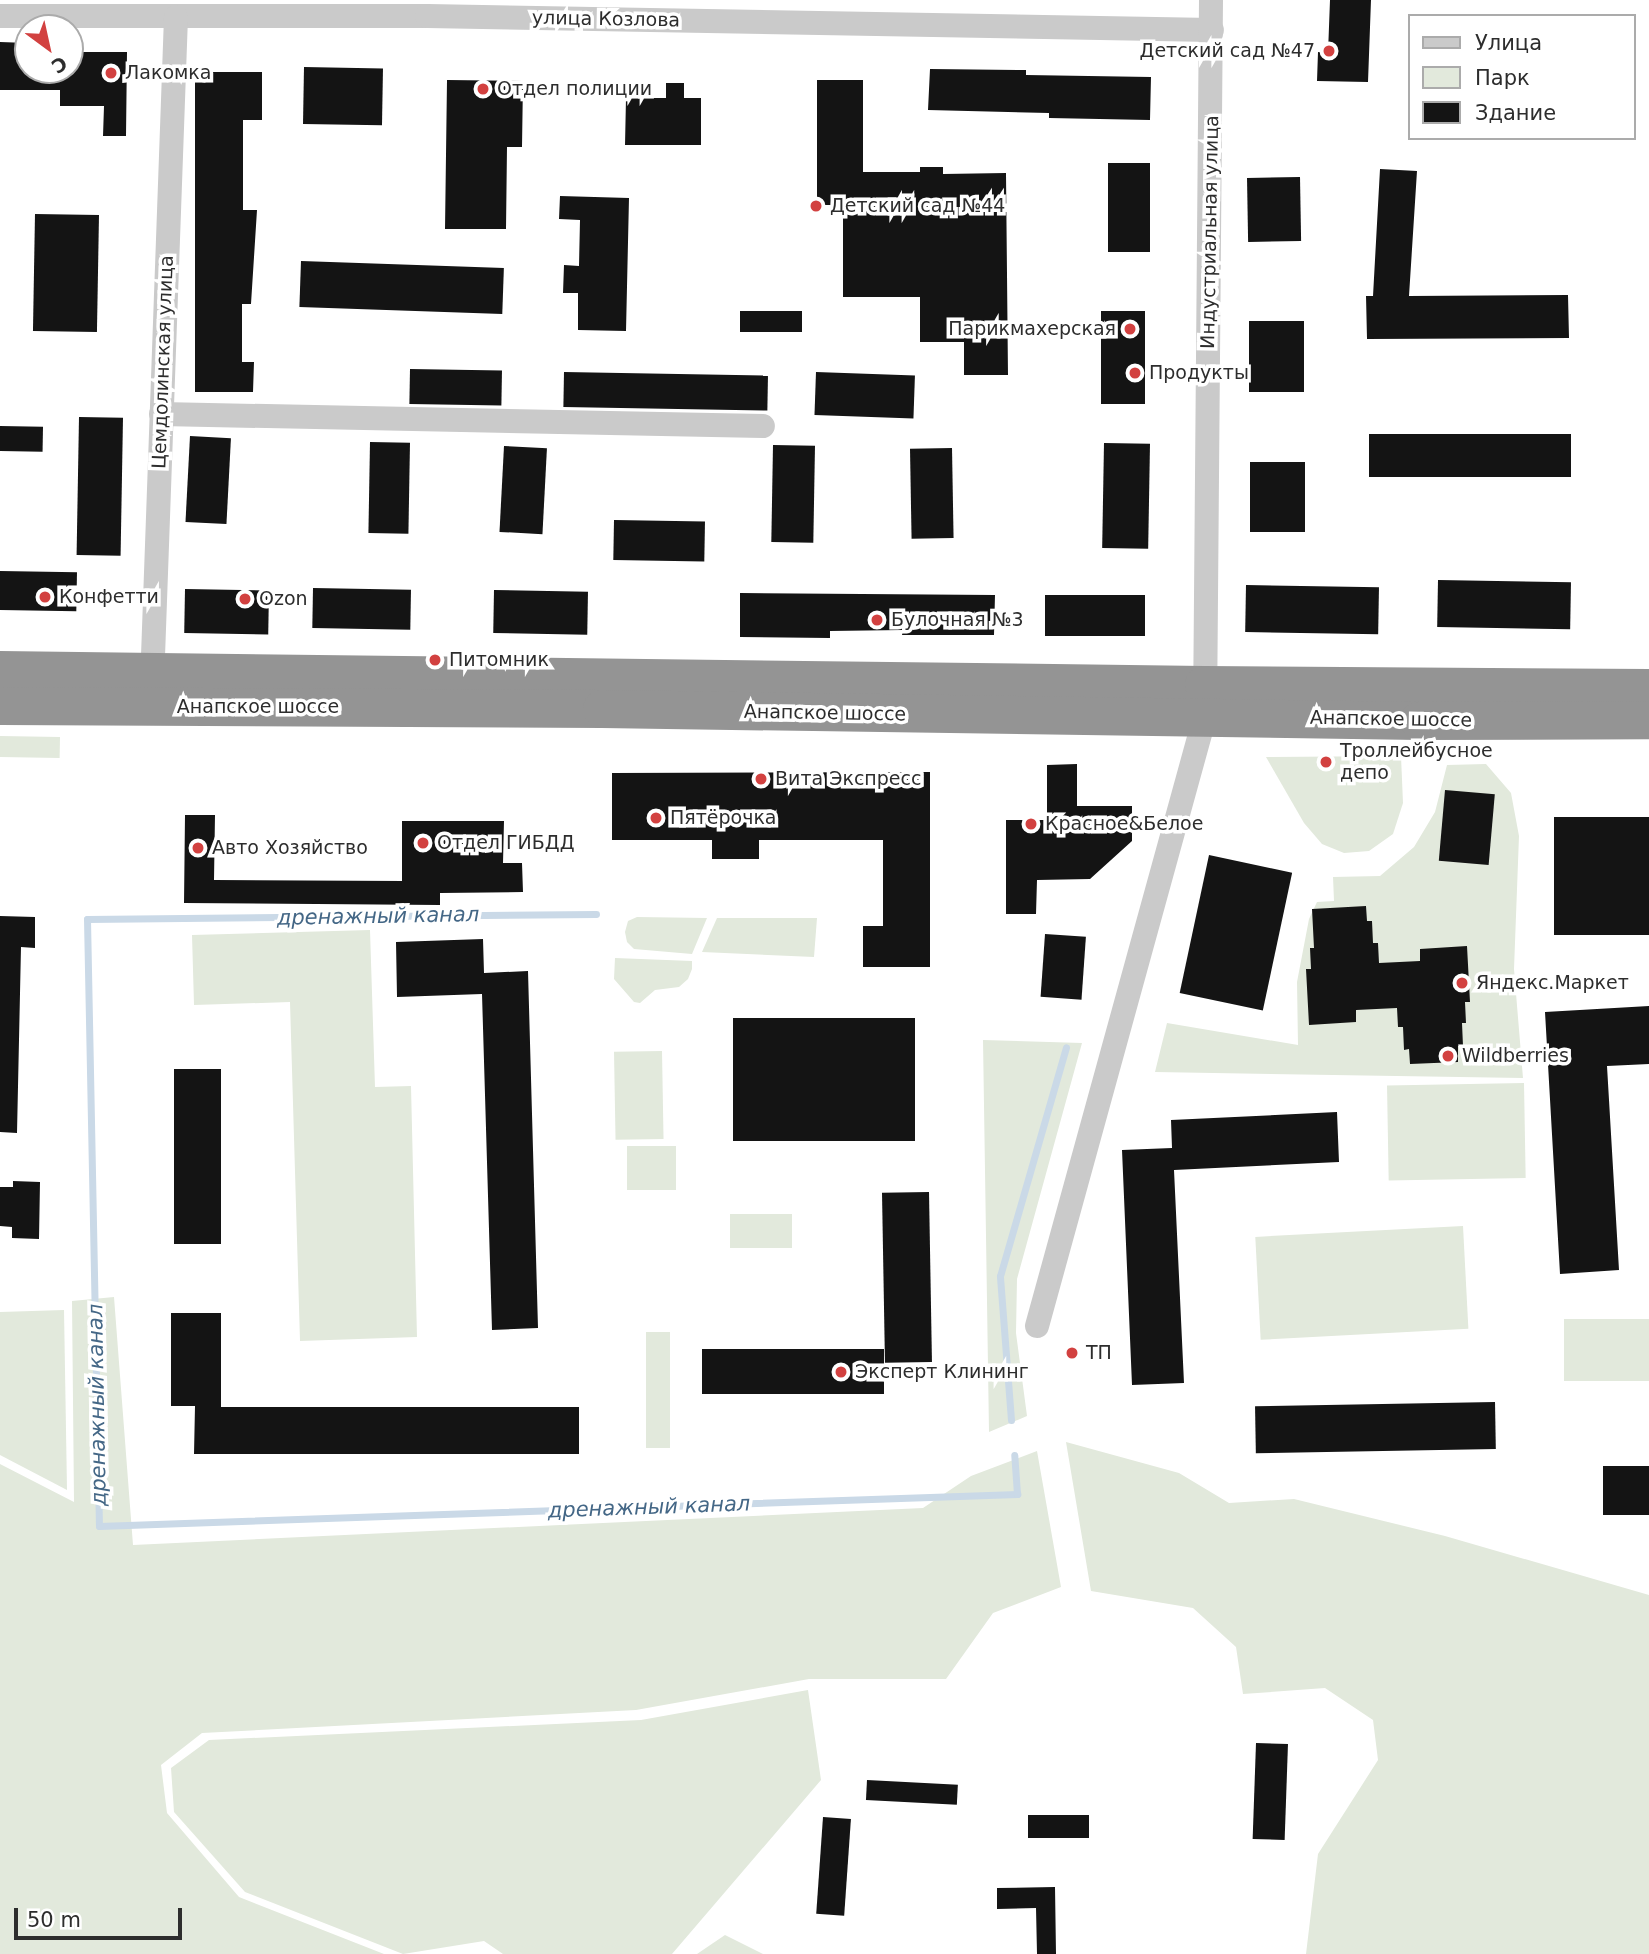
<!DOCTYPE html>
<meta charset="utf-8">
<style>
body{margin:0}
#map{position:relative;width:1649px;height:1954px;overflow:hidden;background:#fff;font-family:"DejaVu Sans",sans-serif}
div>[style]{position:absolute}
.green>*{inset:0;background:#e2e9dc;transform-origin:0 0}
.stream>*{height:7px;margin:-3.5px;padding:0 3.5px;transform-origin:3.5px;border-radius:3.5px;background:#cad9e7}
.building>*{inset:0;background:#141414;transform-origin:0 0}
.street>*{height:24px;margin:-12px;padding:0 12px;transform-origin:12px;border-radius:12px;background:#cacaca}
.highway>*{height:38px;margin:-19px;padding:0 19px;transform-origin:19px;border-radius:19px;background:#949494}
.dots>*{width:19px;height:19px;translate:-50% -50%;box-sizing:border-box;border:4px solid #fff;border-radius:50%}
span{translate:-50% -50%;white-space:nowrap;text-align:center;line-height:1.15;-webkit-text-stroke:7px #fff;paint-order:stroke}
.street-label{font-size:19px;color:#2d2d2d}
.poi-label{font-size:19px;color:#2d2d2d}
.right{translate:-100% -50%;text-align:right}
.left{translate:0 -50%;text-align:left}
.water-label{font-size:21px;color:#446786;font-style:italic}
.legend{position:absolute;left:1408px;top:14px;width:228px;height:126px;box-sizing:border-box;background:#fff;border:2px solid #ababab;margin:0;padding:9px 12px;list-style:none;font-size:21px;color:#2d2d2d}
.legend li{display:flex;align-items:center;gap:14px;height:35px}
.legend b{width:35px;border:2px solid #ababab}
.north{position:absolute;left:14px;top:14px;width:70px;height:70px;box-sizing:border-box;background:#fff;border:2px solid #ababab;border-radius:50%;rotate:147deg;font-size:19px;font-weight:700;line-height:28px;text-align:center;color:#2d2d2d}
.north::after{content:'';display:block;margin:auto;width:24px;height:32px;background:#d24140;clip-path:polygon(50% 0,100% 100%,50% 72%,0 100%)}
.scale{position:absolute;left:14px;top:1908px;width:168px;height:32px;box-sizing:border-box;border:4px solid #2d2d2d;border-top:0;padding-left:9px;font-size:21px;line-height:24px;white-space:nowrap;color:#2d2d2d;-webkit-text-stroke:5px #fff;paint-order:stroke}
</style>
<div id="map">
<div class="green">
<div style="left:0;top:736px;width:60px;height:21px;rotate:1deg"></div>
<div style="clip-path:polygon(1401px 756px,1403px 803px,1393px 834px,1369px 851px,1344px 853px,1322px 844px,1304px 823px,1266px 757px)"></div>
<div style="clip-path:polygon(1486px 764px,1511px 793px,1519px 836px,1514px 969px,1523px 1078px,1155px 1072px,1167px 1023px,1298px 1045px,1297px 982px,1309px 919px,1317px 902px,1334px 901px,1333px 877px,1380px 876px,1414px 847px,1435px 812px,1447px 765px)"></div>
<div style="clip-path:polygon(637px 917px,707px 918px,692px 954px,634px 949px,627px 942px,625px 932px,628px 921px)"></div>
<div style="clip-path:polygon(717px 918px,817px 918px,814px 957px,702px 952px)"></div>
<div style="clip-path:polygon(370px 930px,375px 1087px,411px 1086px,417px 1337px,300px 1341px,290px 1002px,194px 1005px,192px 935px)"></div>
<div style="clip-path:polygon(615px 958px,692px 961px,692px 969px,688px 979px,679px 987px,655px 990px,640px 1003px,634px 1002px,614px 979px)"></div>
<div style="clip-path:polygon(983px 1040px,1082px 1043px,1017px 1279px,1016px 1333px,1027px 1416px,989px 1432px)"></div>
<div style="left:662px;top:1051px;width:88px;height:48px;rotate:89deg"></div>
<div style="left:1524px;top:1083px;width:95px;height:137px;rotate:89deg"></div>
<div style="left:676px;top:1146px;width:44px;height:49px;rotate:90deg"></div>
<div style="left:730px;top:1214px;width:62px;height:34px"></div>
<div style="left:1463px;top:1226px;width:103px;height:208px;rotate:87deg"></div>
<div style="clip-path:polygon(114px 1297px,133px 1545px,923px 1508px,971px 1476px,1037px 1451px,1061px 1587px,993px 1613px,946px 1679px,809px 1679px,636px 1710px,202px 1733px,161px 1765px,167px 1813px,239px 1897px,384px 1954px,0 1954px,0 1464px,74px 1502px,72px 1301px)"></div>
<div style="clip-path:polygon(64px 1310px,67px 1490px,0 1455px,0 1312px)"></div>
<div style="left:1649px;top:1319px;width:62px;height:85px;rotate:90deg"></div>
<div style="left:646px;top:1332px;width:24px;height:116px"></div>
<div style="clip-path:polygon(1066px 1442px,1179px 1473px,1229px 1503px,1294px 1499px,1445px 1536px,1649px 1595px,1649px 1954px,1306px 1954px,1318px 1854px,1378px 1760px,1373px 1720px,1325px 1688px,1243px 1694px,1236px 1647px,1193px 1608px,1091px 1591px)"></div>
<div style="clip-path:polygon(808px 1690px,821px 1780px,672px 1954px,503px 1954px,484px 1941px,403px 1954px,245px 1892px,174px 1812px,171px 1768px,209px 1740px,641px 1720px)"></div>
<div style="clip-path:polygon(725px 1935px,763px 1954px,697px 1954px)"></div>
</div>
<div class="stream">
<div style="left:596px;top:914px;width:509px;rotate:179.44deg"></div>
<div style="left:87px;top:919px;width:607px;rotate:88.87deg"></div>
<div style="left:99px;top:1526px;width:919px;rotate:-2deg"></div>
<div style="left:1017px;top:1494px;width:39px;rotate:-94deg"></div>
<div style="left:1011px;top:1420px;width:144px;rotate:-94.4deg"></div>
<div style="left:1000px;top:1276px;width:238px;rotate:-73.9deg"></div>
</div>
<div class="building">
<div style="clip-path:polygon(1330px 0,1371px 0,1368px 82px,1317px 81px,1318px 52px,1328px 53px)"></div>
<div style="clip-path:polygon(0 42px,28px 43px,28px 70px,70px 70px,70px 52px,127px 52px,126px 136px,103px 136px,104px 106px,60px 106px,60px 90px,0 90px)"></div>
<div style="left:304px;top:67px;width:79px;height:57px;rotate:1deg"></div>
<div style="clip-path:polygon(930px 69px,1026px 70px,1026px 75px,1151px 77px,1150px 120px,1049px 118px,1049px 113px,928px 110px)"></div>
<div style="clip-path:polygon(195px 72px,262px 72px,262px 120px,243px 120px,243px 210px,257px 210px,251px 304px,242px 304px,242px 362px,254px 362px,253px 392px,195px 392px)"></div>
<div style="clip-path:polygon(447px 80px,523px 81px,522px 147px,507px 147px,506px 229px,445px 229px)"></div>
<div style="clip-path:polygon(817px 80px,863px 80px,863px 172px,920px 172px,920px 167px,943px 167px,943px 174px,1006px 173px,1008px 375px,964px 375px,964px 342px,920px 342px,920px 297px,843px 297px,843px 205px,817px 205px)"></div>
<div style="clip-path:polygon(666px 83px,684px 83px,684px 98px,701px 98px,701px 145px,625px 145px,626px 98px,666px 98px)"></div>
<div style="left:1108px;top:163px;width:42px;height:89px"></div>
<div style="clip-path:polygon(1380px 169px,1417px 171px,1409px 296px,1568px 295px,1569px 338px,1367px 339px,1366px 296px,1373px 296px)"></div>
<div style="left:1300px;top:177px;width:64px;height:53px;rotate:89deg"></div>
<div style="clip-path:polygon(560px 196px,629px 198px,626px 331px,578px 330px,578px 293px,563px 293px,564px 265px,579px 266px,580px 220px,559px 219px)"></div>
<div style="left:35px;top:214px;width:64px;height:117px;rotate:1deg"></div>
<div style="left:301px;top:261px;width:203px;height:46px;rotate:2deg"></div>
<div style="left:740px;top:311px;width:62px;height:21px"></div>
<div style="left:1101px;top:311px;width:44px;height:93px"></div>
<div style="left:1249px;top:321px;width:55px;height:71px"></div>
<div style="left:410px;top:369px;width:92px;height:35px;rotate:1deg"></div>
<div style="left:564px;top:372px;width:204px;height:35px;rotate:1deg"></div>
<div style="left:816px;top:372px;width:99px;height:43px;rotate:2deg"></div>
<div style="left:79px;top:417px;width:44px;height:138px;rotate:1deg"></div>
<div style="left:0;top:426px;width:43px;height:25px;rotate:1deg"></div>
<div style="left:1571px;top:434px;width:43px;height:202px;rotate:90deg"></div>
<div style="left:190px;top:436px;width:41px;height:86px;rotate:3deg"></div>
<div style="left:370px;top:442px;width:40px;height:91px;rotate:1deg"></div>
<div style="left:1104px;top:443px;width:46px;height:105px;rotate:1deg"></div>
<div style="left:773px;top:445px;width:42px;height:97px;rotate:1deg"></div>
<div style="left:504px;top:446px;width:43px;height:86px;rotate:3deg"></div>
<div style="left:952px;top:448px;width:90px;height:42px;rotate:89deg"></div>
<div style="left:1250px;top:462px;width:55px;height:70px"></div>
<div style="left:614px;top:520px;width:91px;height:40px;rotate:1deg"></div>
<div style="left:0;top:571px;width:77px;height:39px;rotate:1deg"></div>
<div style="left:1438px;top:580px;width:133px;height:47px;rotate:1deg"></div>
<div style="left:1246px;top:585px;width:133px;height:47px;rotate:1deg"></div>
<div style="left:313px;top:588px;width:98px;height:40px;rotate:1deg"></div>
<div style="left:185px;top:589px;width:84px;height:44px;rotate:1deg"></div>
<div style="left:494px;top:590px;width:94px;height:43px;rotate:1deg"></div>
<div style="clip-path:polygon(740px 593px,995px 595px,994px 635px,902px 635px,903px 630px,830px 631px,830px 638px,740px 637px)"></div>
<div style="left:1045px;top:595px;width:100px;height:41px"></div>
<div style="clip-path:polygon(1077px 764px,1077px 806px,1132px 806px,1132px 841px,1090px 879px,1037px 880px,1036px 914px,1006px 914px,1006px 820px,1047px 820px,1047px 765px)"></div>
<div style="clip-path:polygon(930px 772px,930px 967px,863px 967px,863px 926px,883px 926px,883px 840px,759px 840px,759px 859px,712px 859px,712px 840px,612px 840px,612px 773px)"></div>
<div style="left:1445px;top:790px;width:50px;height:71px;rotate:5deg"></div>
<div style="clip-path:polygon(185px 815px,215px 815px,214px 880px,402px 881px,402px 821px,504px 821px,503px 863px,522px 863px,523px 892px,440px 893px,440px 905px,184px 903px)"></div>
<div style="left:1649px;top:817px;width:118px;height:95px;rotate:90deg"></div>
<div style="left:1209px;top:855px;width:85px;height:141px;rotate:12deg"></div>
<div style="clip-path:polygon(1366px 906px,1367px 921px,1372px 921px,1373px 943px,1378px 943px,1379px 963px,1420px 961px,1420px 949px,1467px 946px,1470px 1002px,1465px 1002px,1466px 1023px,1462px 1023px,1463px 1046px,1458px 1046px,1458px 1062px,1410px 1064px,1409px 1049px,1404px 1050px,1403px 1027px,1398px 1027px,1397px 1008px,1356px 1010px,1356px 1022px,1309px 1025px,1306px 969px,1311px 969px,1310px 948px,1314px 948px,1312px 909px)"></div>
<div style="clip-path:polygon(0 916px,35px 917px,35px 948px,21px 947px,17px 1133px,0 1132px)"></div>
<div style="left:1045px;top:934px;width:41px;height:63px;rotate:4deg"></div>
<div style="clip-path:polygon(483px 939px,484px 973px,528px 971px,538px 1328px,492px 1330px,482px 994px,397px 997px,396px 942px)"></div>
<div style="clip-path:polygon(1649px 1006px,1649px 1064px,1607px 1066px,1619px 1270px,1560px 1274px,1545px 1012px)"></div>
<div style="left:915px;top:1018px;width:123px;height:182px;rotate:90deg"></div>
<div style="left:174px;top:1069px;width:47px;height:175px"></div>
<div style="clip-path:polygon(1337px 1112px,1339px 1162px,1174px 1170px,1184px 1383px,1132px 1385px,1122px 1150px,1172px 1148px,1171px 1120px)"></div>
<div style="clip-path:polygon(13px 1181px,40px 1182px,39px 1239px,12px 1238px,12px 1227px,0 1226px,0 1187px,13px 1187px)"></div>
<div style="left:929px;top:1192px;width:170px;height:47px;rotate:89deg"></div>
<div style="clip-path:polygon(171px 1313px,221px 1313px,221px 1407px,579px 1407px,579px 1454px,194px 1454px,195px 1406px,171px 1406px)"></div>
<div style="left:884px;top:1349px;width:45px;height:182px;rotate:90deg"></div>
<div style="left:1495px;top:1402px;width:47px;height:240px;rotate:89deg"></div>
<div style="left:1649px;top:1466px;width:49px;height:46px;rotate:90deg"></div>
<div style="left:1256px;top:1743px;width:32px;height:96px;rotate:2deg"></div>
<div style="left:867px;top:1780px;width:91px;height:20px;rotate:3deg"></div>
<div style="left:1028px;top:1815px;width:61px;height:23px"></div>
<div style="left:823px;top:1817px;width:28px;height:97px;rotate:4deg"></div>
<div style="clip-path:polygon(1055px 1887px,1056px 1954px,1037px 1954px,1036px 1908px,997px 1909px,997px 1888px)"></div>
</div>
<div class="street">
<div style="left:0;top:16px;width:427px"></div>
<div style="left:427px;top:16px;width:785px;rotate:1.02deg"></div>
<div style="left:161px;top:414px;width:602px;rotate:1.14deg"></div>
<div style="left:152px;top:684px;width:667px;rotate:-87.94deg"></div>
<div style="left:1037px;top:1326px;width:633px;rotate:-74.6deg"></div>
<div style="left:1205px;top:716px;width:716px;rotate:-89.52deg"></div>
</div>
<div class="highway">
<div style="left:0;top:670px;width:1204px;rotate:0.71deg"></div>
<div style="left:1204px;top:685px;width:445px;rotate:0.4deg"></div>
<div style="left:0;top:706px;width:602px;rotate:0.29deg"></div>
<div style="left:602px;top:709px;width:817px;rotate:0.84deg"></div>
<div style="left:1419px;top:721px;width:230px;rotate:-0.2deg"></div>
</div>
<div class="dots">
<div style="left:1329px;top:51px;background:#d24140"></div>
<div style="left:111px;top:73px;background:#d24140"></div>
<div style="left:483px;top:89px;background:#d24140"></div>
<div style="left:816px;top:206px;background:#d24140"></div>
<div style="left:1130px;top:329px;background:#d24140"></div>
<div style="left:1135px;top:373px;background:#d24140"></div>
<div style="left:45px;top:597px;background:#d24140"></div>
<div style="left:245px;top:599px;background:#d24140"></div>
<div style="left:877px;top:620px;background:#d24140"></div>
<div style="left:435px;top:660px;background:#d24140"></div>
<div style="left:1326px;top:762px;background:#d24140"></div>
<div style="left:761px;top:779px;background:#d24140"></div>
<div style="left:656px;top:818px;background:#d24140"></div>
<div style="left:1031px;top:824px;background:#d24140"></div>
<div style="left:423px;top:843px;background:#d24140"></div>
<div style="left:198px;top:848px;background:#d24140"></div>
<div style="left:1462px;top:983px;background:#d24140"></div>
<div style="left:1448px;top:1056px;background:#d24140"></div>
<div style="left:1072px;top:1353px;background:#d24140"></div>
<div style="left:841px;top:1372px;background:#d24140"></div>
</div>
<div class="street-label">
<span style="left:606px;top:19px;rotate:1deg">улица Козлова</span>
<span style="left:1210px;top:232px;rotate:-89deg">Индустриальная улица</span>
<span style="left:163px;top:362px;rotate:-88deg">Цемдолинская улица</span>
<span style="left:258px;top:707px">Анапское шоссе</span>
<span style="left:825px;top:713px;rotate:1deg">Анапское шоссе</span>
<span style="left:1391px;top:719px;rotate:1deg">Анапское шоссе</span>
</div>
<div class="poi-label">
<span class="right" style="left:1315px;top:51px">Детский сад №47</span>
<span class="left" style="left:125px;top:73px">Лакомка</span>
<span class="left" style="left:497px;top:89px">Отдел полиции</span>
<span class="left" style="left:830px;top:206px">Детский сад №44</span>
<span class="right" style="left:1116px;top:329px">Парикмахерская</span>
<span class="left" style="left:1149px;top:373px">Продукты</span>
<span class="left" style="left:59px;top:597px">Конфетти</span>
<span class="left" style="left:259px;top:599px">Ozon</span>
<span class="left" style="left:891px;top:620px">Булочная №3</span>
<span class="left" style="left:449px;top:660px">Питомник</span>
<span class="left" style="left:1340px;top:762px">Троллейбусное<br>депо</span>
<span class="left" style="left:775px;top:779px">Вита Экспресс</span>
<span class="left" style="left:670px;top:818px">Пятёрочка</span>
<span class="left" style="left:1045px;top:824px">Красное&amp;Белое</span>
<span class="left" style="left:437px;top:843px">Отдел ГИБДД</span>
<span class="left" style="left:212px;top:848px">Авто Хозяйство</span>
<span class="left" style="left:1476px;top:983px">Яндекс.Маркет</span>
<span class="left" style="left:1462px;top:1056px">Wildberries</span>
<span class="left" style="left:1086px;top:1353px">ТП</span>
<span class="left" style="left:855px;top:1372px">Эксперт Клининг</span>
</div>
<div class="water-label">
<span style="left:378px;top:916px;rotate:-1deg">дренажный канал</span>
<span style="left:97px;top:1405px;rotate:-91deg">дренажный канал</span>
<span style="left:649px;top:1507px;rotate:-2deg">дренажный канал</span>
</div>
<ul class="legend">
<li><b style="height:9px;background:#cacaca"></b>Улица</li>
<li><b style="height:19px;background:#e2e9dc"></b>Парк</li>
<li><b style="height:19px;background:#141414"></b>Здание</li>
</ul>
<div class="north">С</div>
<div class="scale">50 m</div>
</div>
